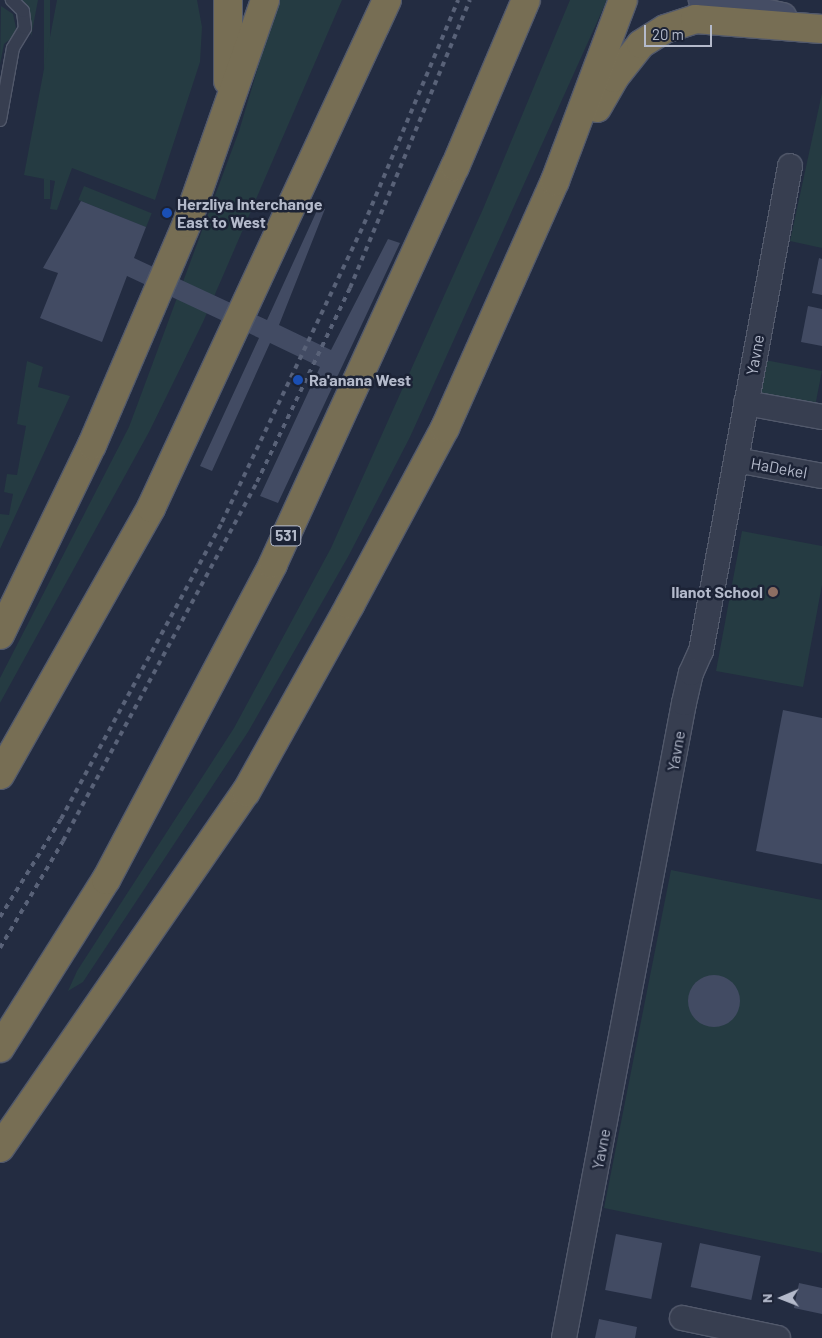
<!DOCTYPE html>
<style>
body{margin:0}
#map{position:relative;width:822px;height:1338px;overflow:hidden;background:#232c41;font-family:Barlow,sans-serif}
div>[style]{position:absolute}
.green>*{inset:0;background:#253b42;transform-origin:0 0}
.building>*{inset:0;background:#424b63;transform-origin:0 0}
.round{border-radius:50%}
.roads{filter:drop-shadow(1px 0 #52596b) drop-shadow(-1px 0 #52596b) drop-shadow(0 1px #52596b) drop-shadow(0 -1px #52596b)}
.lane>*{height:12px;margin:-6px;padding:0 6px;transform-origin:6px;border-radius:6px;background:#373e50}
.street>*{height:24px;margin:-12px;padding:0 12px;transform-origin:12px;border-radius:12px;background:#373e50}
.secondary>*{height:28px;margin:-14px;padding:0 14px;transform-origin:14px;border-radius:14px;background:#454d64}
.highway>*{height:28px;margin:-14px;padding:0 14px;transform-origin:14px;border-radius:14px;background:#776e54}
.rail>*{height:4px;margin-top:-2px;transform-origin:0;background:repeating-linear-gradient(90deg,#596278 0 5px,transparent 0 10px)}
.dots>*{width:14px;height:14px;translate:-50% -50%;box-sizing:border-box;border:2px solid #1c2336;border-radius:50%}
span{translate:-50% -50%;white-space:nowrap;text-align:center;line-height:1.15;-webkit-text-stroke:5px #1c2336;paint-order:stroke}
.shield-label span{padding:1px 4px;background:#1c2336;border:1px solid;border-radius:4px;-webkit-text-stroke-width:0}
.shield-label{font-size:15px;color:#b4bacb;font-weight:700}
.poi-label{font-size:16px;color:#b4bacb;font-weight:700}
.left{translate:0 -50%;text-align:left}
.right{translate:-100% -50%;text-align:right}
.street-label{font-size:16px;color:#b4bacb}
.north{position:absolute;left:757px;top:1273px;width:50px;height:50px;-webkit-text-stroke:4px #1c2336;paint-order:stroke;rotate:269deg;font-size:14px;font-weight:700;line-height:20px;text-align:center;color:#b4bacb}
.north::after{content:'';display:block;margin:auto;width:18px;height:22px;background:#b4bacb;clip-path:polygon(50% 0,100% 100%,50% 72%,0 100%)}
.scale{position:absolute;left:644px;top:25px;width:68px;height:22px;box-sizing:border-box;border:2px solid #b4bacb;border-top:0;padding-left:6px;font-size:15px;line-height:18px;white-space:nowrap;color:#b4bacb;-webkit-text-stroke:4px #1c2336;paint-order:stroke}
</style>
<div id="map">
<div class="green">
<div style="clip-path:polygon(22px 0,38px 0,31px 37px,30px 17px)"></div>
<div style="left:44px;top:0;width:6px;height:199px"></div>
<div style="clip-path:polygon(57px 0,197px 0,202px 27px,200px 62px,155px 200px,72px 168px,57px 210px,50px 209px,55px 181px,24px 175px)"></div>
<div style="clip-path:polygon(278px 0,342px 0,203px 322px,149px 432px,0 703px,0 678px,129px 427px,239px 131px)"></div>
<div style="clip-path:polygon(570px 0,607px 0,410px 437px,349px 555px,248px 732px,83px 982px,68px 991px,77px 971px,234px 728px,331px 548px,483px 209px)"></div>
<div style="clip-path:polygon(1px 6px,13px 14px,16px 28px,13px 37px,4px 44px,0 64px)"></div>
<div style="clip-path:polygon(822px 93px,822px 248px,790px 241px)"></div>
<div style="left:84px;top:186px;width:73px;height:15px;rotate:22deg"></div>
<div style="left:765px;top:360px;width:58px;height:39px;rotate:11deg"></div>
<div style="clip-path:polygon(27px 361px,43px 367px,38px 387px,70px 396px,0 549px,0 514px,9px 515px,13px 494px,4px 492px,7px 474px,17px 475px,26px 426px,17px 424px)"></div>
<div style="clip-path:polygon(742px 531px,822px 546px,822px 585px,803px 687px,716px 671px)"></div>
<div style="clip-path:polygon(671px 870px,822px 900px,822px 1253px,604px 1208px)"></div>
</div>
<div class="building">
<div style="clip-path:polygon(81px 201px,146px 227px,134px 258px,267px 320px,319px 206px,325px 209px,279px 325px,331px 350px,388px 239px,400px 243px,278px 503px,260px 496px,320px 367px,270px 343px,212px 471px,200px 466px,259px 338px,127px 276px,102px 342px,40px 318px,58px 273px,43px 268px)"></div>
<div style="clip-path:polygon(819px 258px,822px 259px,822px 295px,812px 293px)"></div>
<div style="clip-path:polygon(808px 306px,822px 309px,822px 346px,801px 342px)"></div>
<div style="clip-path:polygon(783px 710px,822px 718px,822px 864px,756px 851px)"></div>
<div class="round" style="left:688px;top:975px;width:52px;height:52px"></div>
<div style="left:616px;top:1234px;width:47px;height:57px;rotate:11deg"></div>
<div style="left:700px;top:1243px;width:62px;height:45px;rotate:12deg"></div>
<div style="clip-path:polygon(799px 1283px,822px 1288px,822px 1314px,794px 1308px)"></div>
<div style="clip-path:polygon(599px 1319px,637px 1327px,635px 1338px,595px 1338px)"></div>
</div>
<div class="roads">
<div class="lane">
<div style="left:0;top:120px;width:73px;rotate:-79.8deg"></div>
<div style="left:13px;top:48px;width:23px;rotate:-59deg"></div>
<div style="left:25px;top:28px;width:17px;rotate:-97deg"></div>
<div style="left:23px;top:11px;width:16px;rotate:-135deg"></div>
</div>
<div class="street">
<div style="left:746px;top:403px;width:77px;rotate:10.4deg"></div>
<div style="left:736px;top:460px;width:87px;rotate:10.5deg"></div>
<div style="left:682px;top:1318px;width:98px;rotate:11.8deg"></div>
<div style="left:564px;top:1338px;width:646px;rotate:-79.3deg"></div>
<div style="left:684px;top:703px;width:31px;rotate:-77deg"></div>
<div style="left:691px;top:673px;width:24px;rotate:-66deg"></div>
<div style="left:701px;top:651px;width:493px;rotate:-79.6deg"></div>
</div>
<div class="secondary">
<div style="left:703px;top:0;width:81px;rotate:12.1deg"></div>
</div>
<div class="highway">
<div style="left:228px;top:0;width:81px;rotate:90deg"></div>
<div style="left:597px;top:108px;width:34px;rotate:-60deg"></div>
<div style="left:614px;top:78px;width:43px;rotate:-51.5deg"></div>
<div style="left:641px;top:44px;width:28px;rotate:-32deg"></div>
<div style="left:665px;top:29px;width:32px;rotate:-18deg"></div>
<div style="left:695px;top:19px;width:127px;rotate:4.5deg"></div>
<div style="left:0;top:635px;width:211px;rotate:-64.2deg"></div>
<div style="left:92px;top:445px;width:241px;rotate:-66.8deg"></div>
<div style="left:187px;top:223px;width:236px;rotate:-70.7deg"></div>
<div style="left:0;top:775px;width:307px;rotate:-60.5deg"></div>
<div style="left:151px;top:508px;width:560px;rotate:-65.08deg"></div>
<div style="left:0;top:1048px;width:199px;rotate:-57.8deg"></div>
<div style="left:106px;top:880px;width:357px;rotate:-62.1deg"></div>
<div style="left:273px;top:564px;width:437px;rotate:-65.4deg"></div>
<div style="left:455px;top:167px;width:181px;rotate:-67deg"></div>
<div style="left:0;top:1148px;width:433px;rotate:-55.4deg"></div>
<div style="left:246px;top:792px;width:214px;rotate:-60.9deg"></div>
<div style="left:350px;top:605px;width:201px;rotate:-61.8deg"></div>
<div style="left:445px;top:428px;width:270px;rotate:-66deg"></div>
<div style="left:555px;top:181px;width:193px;rotate:-69.4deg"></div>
</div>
</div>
<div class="rail">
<div style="left:0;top:917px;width:115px;rotate:-58.1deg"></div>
<div style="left:61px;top:819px;width:338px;rotate:-61.5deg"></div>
<div style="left:222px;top:522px;width:330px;rotate:-64.5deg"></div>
<div style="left:364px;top:224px;width:243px;rotate:-67.2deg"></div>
<div style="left:0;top:948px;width:124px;rotate:-59.5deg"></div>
<div style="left:63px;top:841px;width:408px;rotate:-61.6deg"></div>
<div style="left:257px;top:482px;width:215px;rotate:-64.4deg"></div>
<div style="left:350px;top:288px;width:312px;rotate:-67.4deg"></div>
</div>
<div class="dots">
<div style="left:167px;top:213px;background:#1a4fb4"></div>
<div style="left:298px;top:380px;background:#1a4fb4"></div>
<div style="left:773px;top:592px;background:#8d6e63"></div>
</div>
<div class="shield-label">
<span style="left:286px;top:536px">531</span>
</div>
<div class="poi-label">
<span class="left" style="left:177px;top:213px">Herzliya Interchange<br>East to West</span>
<span class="left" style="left:309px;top:380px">Ra'anana West</span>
<span class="right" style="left:763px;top:592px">Ilanot School</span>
</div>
<div class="street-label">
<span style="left:755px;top:355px;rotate:-80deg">Yavne</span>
<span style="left:779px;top:468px;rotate:10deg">HaDekel</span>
<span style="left:676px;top:751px;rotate:-80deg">Yavne</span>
<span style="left:601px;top:1149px;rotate:-79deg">Yavne</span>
</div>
<div class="north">N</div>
<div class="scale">20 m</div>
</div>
